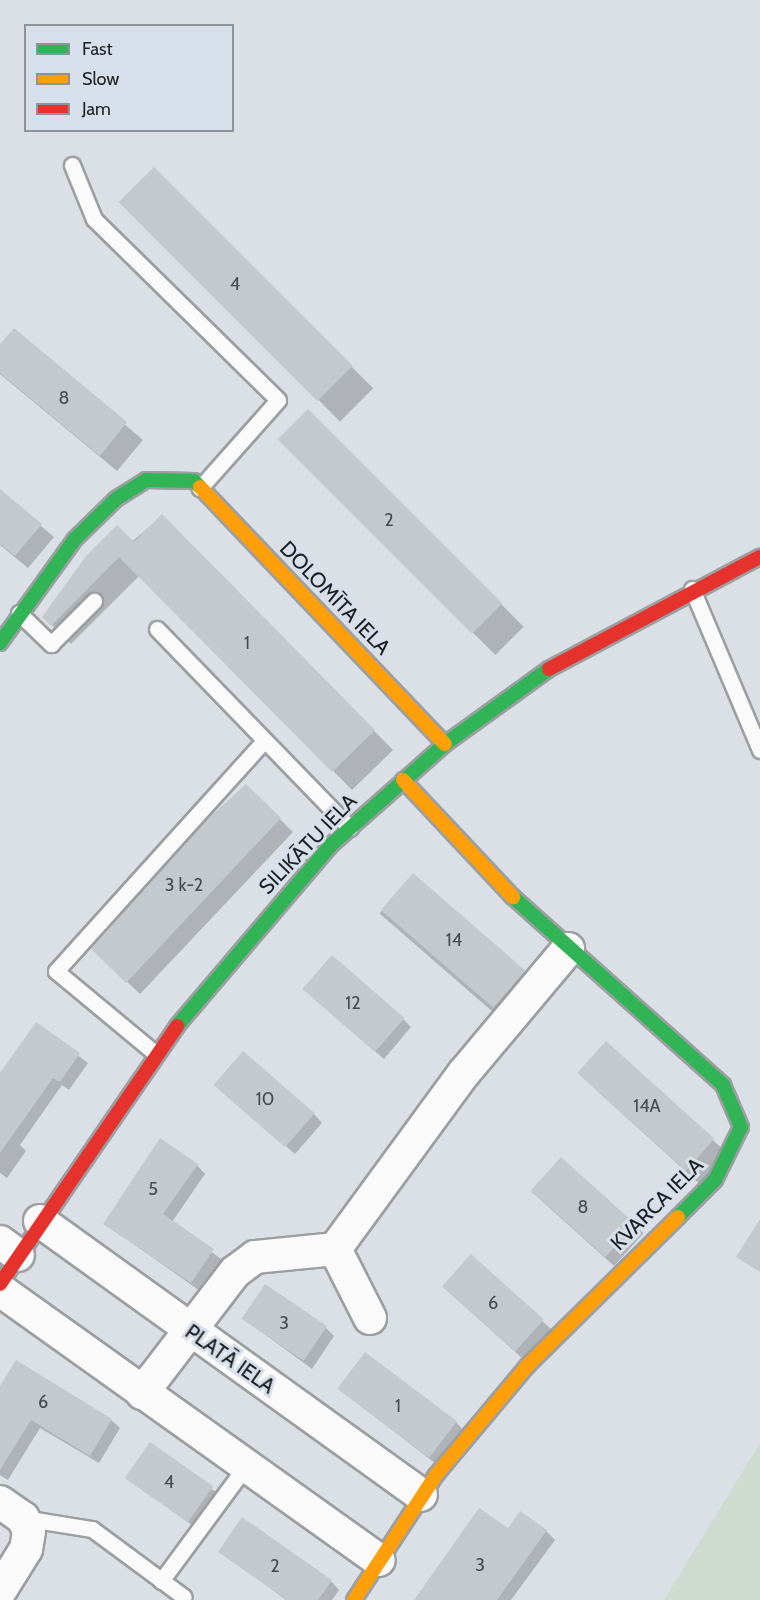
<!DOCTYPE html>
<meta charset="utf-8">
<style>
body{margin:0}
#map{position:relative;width:760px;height:1600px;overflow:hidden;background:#dbe0e6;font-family:Cabin,sans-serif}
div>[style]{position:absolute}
.green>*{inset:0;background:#cddbd1}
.shadow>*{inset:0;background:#0003;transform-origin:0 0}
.building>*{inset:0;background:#c4c9cd;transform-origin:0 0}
.roads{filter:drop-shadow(2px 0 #9b9fa2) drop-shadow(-2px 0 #9b9fa2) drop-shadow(0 2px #9b9fa2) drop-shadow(0 -2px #9b9fa2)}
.lane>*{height:15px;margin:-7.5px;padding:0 7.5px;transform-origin:7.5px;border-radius:7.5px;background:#fafafb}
.street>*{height:32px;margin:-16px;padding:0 16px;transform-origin:16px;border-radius:16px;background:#fafafb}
.fast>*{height:14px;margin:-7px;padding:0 7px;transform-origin:7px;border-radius:7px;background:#30b455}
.slow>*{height:14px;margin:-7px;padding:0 7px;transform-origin:7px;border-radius:7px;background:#ff9f0a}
.jam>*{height:14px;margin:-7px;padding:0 7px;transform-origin:7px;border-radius:7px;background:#e5322d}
span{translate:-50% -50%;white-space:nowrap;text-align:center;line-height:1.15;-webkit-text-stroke:6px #d7e0ea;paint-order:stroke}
.number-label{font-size:18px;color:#474b4e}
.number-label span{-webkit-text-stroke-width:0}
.street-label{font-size:21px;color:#1b1f22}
.legend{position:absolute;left:24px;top:24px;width:210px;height:108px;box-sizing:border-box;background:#d7e0ea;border:2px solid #8c939a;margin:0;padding:8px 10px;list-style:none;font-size:18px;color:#1b1f22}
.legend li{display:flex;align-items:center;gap:12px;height:30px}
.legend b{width:30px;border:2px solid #8c939a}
</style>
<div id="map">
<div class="green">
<div style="clip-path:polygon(760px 1443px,760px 1600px,664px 1600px)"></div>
</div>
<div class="shadow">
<div style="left:154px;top:169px;width:310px;height:47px;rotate:45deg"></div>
<div style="clip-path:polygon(14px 330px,143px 440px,117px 471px,0 374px,0 347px)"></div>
<div style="left:308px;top:411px;width:305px;height:40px;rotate:45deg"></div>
<div style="clip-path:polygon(0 491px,54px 537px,28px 568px,0 545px)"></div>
<div style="clip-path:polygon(162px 516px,393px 750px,352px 790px,140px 575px,71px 644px,44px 617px)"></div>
<div style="clip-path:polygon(246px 786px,293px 832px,140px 994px,105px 961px)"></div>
<div style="left:413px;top:875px;width:166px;height:51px;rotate:41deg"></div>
<div style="clip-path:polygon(313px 998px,403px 1019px,411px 1027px,384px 1059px)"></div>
<div style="clip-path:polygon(36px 1024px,88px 1063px,69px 1090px,62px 1085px,20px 1145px,26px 1151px,7px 1178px,0 1173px,0 1076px)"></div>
<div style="clip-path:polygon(595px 1089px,713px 1140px,730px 1156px,704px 1188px)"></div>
<div style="clip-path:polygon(225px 1093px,314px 1114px,322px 1123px,295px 1154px)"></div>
<div style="left:561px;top:1159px;width:111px;height:44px;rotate:42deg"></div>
<div style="clip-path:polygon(197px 1165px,205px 1174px,172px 1222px,221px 1259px,200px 1291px,104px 1223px)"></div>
<div style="left:471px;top:1257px;width:108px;height:41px;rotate:42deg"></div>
<div style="clip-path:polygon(243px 1318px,326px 1328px,334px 1336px,312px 1369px)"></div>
<div style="clip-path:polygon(0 1389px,111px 1420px,120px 1428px,99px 1463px,40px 1428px,8px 1480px,0 1475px)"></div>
<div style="clip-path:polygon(339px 1389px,456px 1422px,464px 1431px,436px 1464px)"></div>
<div style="left:150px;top:1444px;width:88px;height:41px;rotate:36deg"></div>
<div style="clip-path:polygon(508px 1530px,546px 1531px,555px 1540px,511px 1600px,416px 1600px)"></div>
<div style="clip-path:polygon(220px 1551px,331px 1581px,339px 1590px,332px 1600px,286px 1600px)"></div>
</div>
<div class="building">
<div style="left:154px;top:167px;width:281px;height:50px;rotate:45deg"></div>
<div style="clip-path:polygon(14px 328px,127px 422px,100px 456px,0 373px,0 344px)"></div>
<div style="left:308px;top:409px;width:275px;height:43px;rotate:45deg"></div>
<div style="clip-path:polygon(0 489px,42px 524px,15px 556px,0 544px)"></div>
<div style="clip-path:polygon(162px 514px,375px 730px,332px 772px,119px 557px,51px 626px,42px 617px,86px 556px,117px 525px,134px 542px)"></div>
<div style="clip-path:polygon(246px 784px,281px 818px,126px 983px,91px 949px,201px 825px)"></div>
<div style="left:413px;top:873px;width:149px;height:49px;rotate:41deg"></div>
<div style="left:332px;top:955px;width:96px;height:45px;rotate:41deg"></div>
<div style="clip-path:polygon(36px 1022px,80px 1053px,60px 1082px,53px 1078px,0 1153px,0 1073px)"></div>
<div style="left:606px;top:1041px;width:146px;height:43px;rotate:42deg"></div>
<div style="left:243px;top:1051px;width:95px;height:45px;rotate:41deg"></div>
<div style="clip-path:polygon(160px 1138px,198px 1164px,163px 1214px,214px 1249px,191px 1283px,103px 1224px)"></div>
<div style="left:561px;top:1157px;width:100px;height:45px;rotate:42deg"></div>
<div style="clip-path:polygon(760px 1219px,760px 1272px,736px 1257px)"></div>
<div style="left:471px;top:1254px;width:98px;height:43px;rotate:42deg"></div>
<div style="left:265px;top:1284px;width:75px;height:42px;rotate:34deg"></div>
<div style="left:365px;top:1352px;width:115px;height:46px;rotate:37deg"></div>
<div style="clip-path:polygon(16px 1360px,112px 1419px,90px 1456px,31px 1420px,0 1470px,0 1386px)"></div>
<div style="left:150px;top:1442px;width:77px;height:44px;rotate:35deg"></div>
<div style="clip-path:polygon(479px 1508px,508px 1528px,520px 1511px,547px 1530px,497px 1600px,414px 1600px)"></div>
<div style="clip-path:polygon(242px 1517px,332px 1580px,318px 1600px,287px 1600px,218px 1552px)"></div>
</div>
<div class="roads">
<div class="lane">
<div style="left:72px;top:165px;width:58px;rotate:67.8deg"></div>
<div style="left:94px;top:219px;width:258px;rotate:44.5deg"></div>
<div style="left:278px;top:400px;width:118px;rotate:131.6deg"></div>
<div style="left:692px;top:589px;width:175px;rotate:67.1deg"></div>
<div style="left:19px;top:613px;width:45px;rotate:44.1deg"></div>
<div style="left:51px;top:644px;width:61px;rotate:-45deg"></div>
<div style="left:157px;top:629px;width:277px;rotate:45.9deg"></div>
<div style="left:156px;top:1054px;width:130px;rotate:-140.3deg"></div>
<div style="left:56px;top:971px;width:310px;rotate:-47.9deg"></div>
<div style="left:23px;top:1518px;width:70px;rotate:9.1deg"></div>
<div style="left:92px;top:1529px;width:114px;rotate:36.5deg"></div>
<div style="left:161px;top:1581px;width:142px;rotate:-53.6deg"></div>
</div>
<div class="street">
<div style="left:40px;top:1221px;width:469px;rotate:35.7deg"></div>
<div style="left:0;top:1242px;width:22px;rotate:36deg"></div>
<div style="left:0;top:1290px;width:465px;rotate:35.5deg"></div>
<div style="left:370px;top:1318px;width:77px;rotate:-116.9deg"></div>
<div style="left:335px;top:1249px;width:218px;rotate:-53.8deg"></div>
<div style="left:464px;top:1073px;width:162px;rotate:-50deg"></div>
<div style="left:142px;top:1393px;width:153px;rotate:-52.5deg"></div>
<div style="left:235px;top:1272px;width:25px;rotate:-37deg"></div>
<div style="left:255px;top:1257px;width:80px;rotate:-5.7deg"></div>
<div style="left:0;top:1502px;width:28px;rotate:35deg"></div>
<div style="left:23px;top:1518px;width:14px;rotate:65deg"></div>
<div style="left:29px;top:1531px;width:18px;rotate:99deg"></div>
<div style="left:26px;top:1549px;width:49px;rotate:121.8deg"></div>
</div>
<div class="fast">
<div style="left:0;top:643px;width:128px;rotate:-54.2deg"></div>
<div style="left:75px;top:539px;width:57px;rotate:-44.3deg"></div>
<div style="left:116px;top:499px;width:36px;rotate:-32deg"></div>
<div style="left:146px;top:480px;width:48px;rotate:1.2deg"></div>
<div style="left:194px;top:481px;width:8px;rotate:45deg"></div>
<div style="left:513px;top:897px;width:282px;rotate:41.8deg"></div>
<div style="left:723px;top:1085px;width:46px;rotate:66.8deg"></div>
<div style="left:741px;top:1127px;width:59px;rotate:116.1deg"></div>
<div style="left:715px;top:1180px;width:52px;rotate:135deg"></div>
<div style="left:177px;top:1026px;width:238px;rotate:-49.6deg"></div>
<div style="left:331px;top:845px;width:152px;rotate:-41.5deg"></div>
<div style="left:445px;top:744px;width:128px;rotate:-35.8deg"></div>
</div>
<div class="slow">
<div style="left:200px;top:487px;width:355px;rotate:46.4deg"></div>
<div style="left:403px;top:780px;width:161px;rotate:46.8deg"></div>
<div style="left:354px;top:1600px;width:149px;rotate:-56.7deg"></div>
<div style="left:436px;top:1475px;width:142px;rotate:-50.1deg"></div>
<div style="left:527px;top:1366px;width:212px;rotate:-44.6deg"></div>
</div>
<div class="jam">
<div style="left:549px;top:669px;width:239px;rotate:-28deg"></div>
<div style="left:0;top:1284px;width:313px;rotate:-55.5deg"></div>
</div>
</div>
<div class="number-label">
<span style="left:235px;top:284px">4</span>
<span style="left:64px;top:398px">8</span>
<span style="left:389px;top:520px">2</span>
<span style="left:247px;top:643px">1</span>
<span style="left:184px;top:885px">3 k-2</span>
<span style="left:454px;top:940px">14</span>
<span style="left:353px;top:1003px">12</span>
<span style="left:265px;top:1099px">10</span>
<span style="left:647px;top:1106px">14A</span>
<span style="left:153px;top:1189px">5</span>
<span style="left:583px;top:1207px">8</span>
<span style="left:493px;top:1303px">6</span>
<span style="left:284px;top:1323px">3</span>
<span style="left:43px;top:1402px">6</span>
<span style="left:398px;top:1406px">1</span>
<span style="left:169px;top:1482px">4</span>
<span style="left:480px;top:1565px">3</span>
<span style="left:275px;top:1566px">2</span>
</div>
<div class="street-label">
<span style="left:335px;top:598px;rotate:46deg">DOLOMĪTA IELA</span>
<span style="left:308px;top:844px;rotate:-46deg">SILIKĀTU IELA</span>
<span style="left:657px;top:1204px;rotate:-45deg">KVARCA IELA</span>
<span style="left:230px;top:1359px;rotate:35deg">PLATĀ IELA</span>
</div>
<ul class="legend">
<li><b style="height:8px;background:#30b455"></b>Fast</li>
<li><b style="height:8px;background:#ff9f0a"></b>Slow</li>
<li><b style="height:8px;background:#e5322d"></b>Jam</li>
</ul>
</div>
